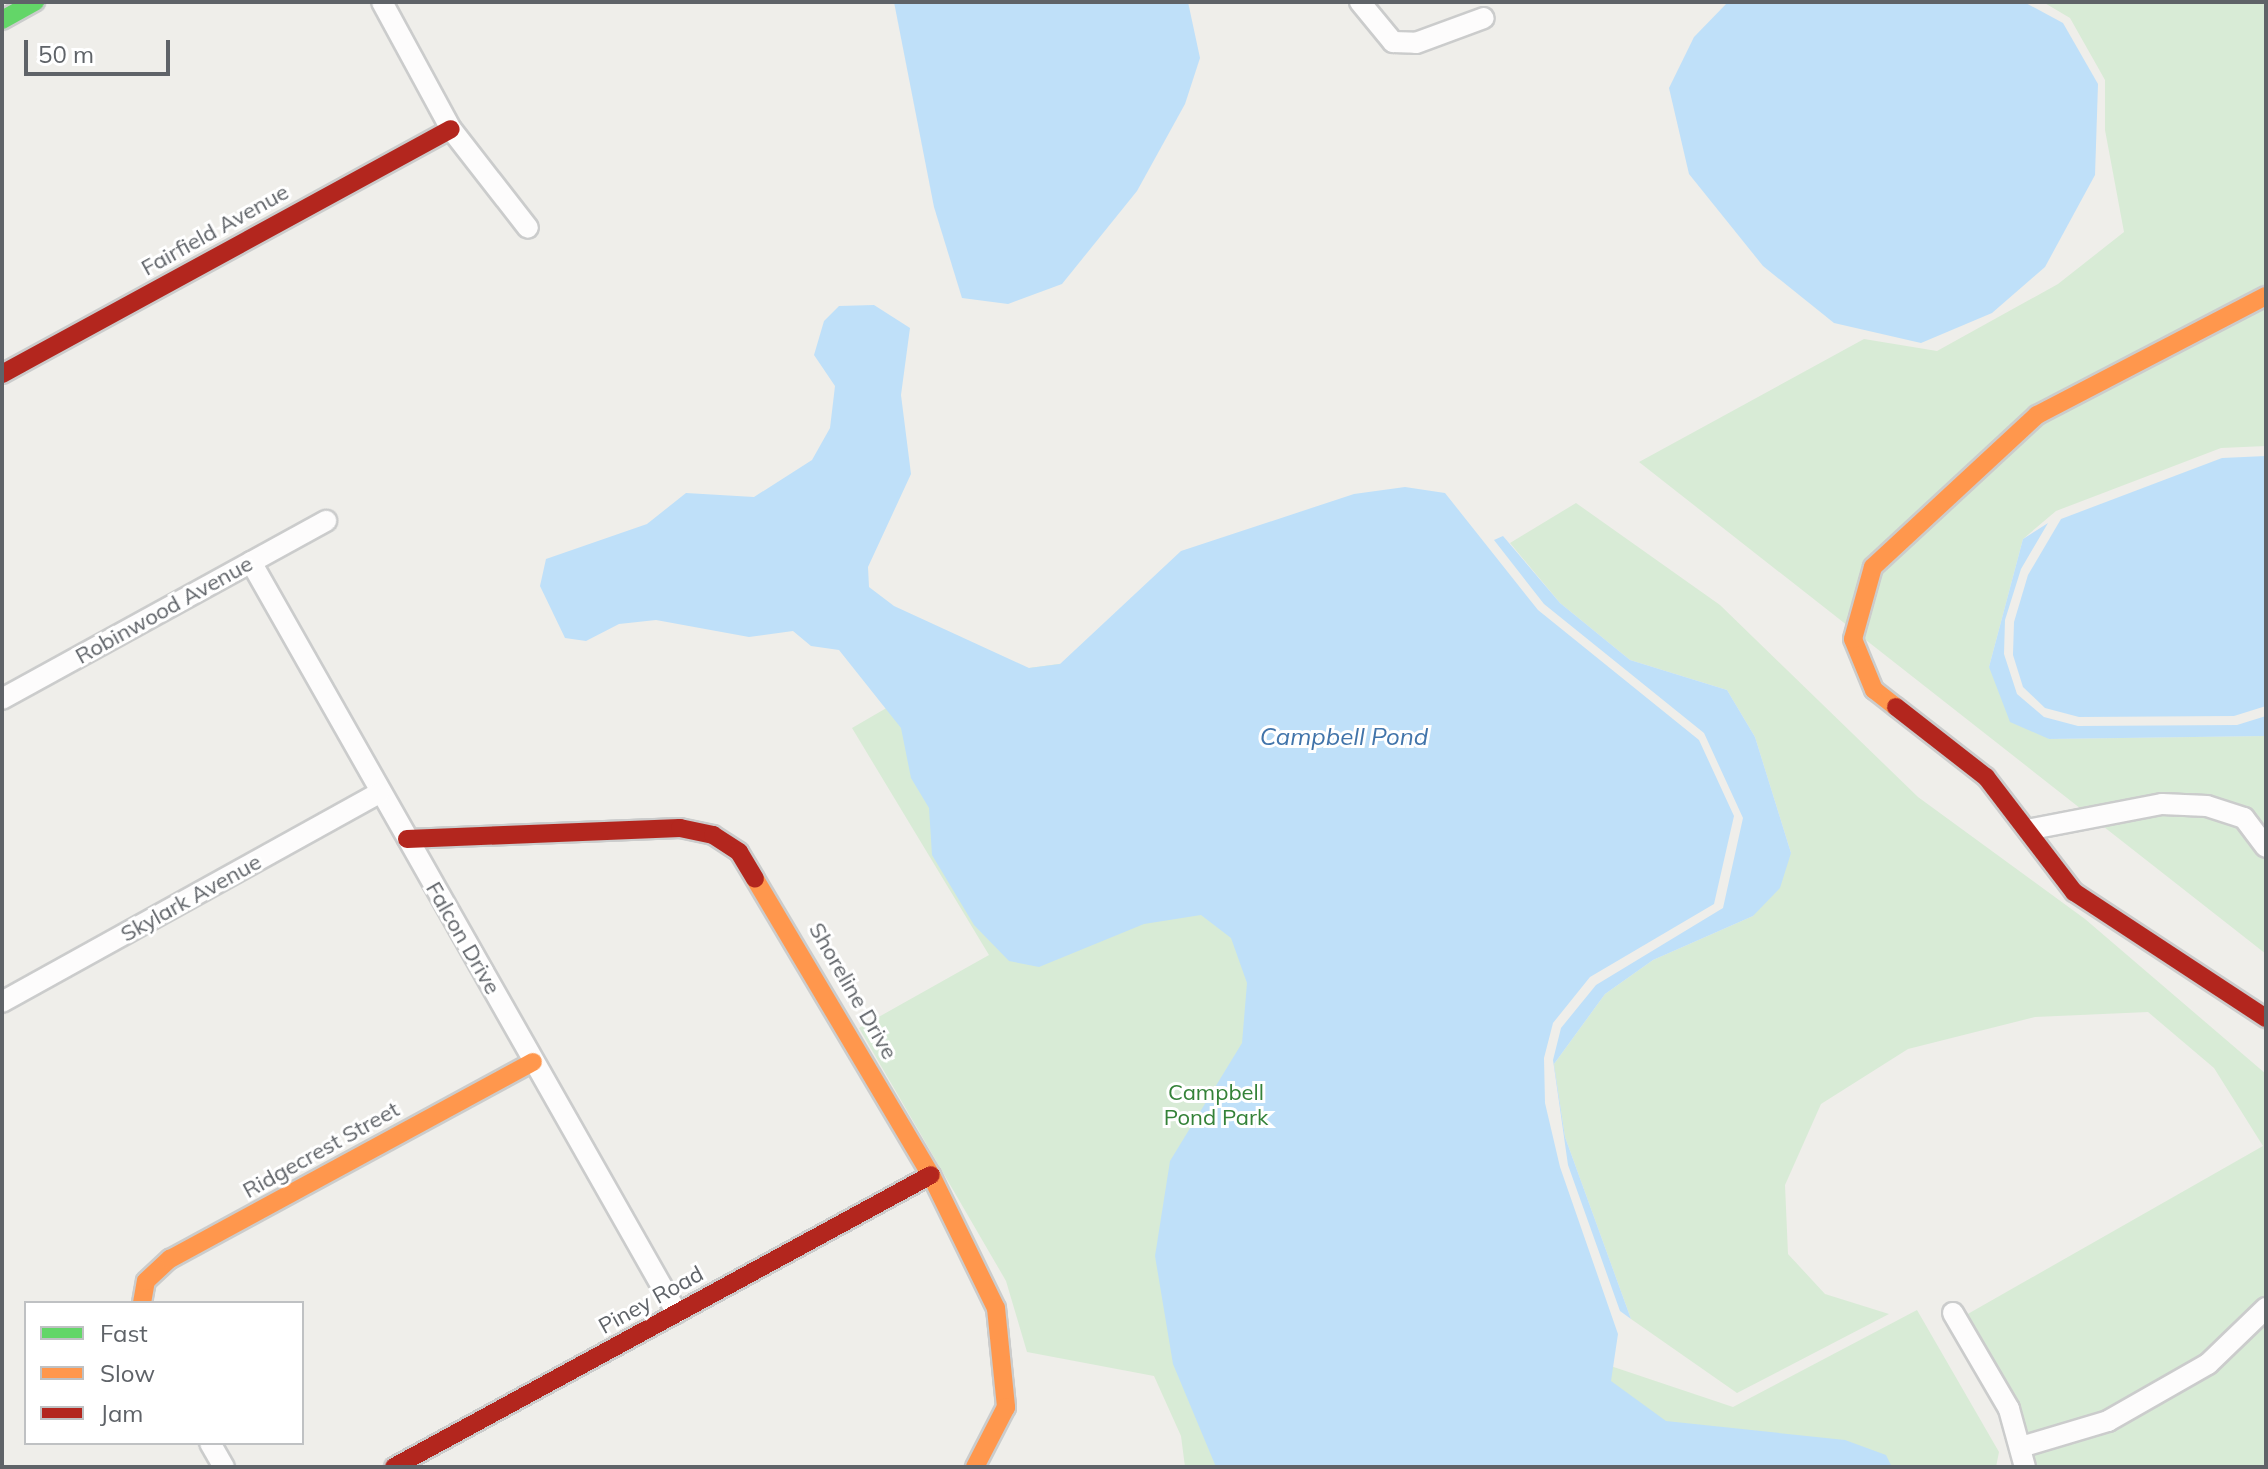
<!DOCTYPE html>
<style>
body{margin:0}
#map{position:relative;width:2268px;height:1469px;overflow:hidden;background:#efeeea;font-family:Mulish,sans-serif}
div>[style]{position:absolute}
.green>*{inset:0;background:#d8ebd6}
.water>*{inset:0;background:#bfe0f9}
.roads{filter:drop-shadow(2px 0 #cbcccc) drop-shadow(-2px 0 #cbcccc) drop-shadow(0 2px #cbcccc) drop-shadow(0 -2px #cbcccc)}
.street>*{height:20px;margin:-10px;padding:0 10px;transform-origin:10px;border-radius:10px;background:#fdfcfc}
.fast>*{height:18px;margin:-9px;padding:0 9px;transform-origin:9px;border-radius:9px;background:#63d668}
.slow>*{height:18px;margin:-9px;padding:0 9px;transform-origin:9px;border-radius:9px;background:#ff974d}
.jam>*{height:18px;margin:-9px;padding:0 9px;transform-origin:9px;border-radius:9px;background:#b3261e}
span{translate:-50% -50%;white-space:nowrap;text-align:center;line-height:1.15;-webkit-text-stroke:6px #fff;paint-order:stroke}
.street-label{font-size:22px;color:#5f6368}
.park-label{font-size:22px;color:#348238}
.water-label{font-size:24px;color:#4174aa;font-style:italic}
.frame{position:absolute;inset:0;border:4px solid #5f6368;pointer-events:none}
.legend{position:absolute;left:24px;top:1301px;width:280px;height:144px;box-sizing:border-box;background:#fff;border:2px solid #bfc1c3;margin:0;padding:10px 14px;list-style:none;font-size:24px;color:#5f6368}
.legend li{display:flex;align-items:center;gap:16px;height:40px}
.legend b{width:40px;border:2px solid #bfc1c3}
.scale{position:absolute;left:24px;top:40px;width:146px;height:36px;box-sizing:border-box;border:4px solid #5f6368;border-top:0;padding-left:10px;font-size:24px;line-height:28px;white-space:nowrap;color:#5f6368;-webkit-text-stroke:6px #fff;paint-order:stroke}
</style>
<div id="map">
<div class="green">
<div style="clip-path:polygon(2043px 2px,2266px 2px,2266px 446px,2221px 448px,2056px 511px,2023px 539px,1989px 667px,2049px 739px,2266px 736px,2266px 954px,1639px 462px,1864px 339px,1937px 351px,2058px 284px,2124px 232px,2105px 130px,2105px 80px,2070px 18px)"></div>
<div style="clip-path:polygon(1576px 503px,1720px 605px,1918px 797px,2085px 919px,2266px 1074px,2266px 1467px,2035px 1467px,2019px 1406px,1966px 1315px,2263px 1146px,2214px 1068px,2148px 1012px,2035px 1017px,1908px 1049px,1821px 1104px,1785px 1185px,1788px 1254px,1825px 1294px,1889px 1314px,1737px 1393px,1631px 1319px,1565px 1137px,1554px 1064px,1605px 994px,1653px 960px,1753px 916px,1791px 853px,1755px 737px,1727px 690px,1630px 660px,1560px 603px,1510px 543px)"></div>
<div style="clip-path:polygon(1489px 606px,1484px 1070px,1545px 1344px,1733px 1407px,1917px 1310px,1999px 1452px,1996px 1467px,1185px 1467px,1181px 1436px,1154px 1376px,1027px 1352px,1006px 1281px,859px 1028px,989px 955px,852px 728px,933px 681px)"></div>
</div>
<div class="water">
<div style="clip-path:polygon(894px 2px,1188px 2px,1200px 58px,1185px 104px,1137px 191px,1062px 284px,1008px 304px,962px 298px,934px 207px)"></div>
<div style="clip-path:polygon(1728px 2px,2024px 2px,2063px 23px,2098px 84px,2095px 175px,2045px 267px,1992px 313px,1921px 343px,1834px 323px,1763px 266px,1689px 174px,1669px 88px,1694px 37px)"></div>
<div style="clip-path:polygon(874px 305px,910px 328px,901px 395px,911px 474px,868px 567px,869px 587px,894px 606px,1029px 668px,1060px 664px,1181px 551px,1354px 494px,1405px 487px,1445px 493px,1538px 610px,1699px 740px,1734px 816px,1714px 904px,1590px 977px,1553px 1023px,1544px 1058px,1545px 1103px,1560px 1167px,1618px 1334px,1611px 1381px,1666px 1421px,1845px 1440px,1886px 1455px,1892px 1467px,1216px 1467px,1173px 1364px,1155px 1256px,1170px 1161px,1242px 1043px,1247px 983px,1231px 938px,1201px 915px,1144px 924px,1039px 967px,1009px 961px,974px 925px,932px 855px,929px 808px,911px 778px,901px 728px,839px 650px,811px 646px,793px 631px,749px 637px,656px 620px,619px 624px,586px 641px,565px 638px,540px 586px,546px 559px,647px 524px,686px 493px,754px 497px,812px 460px,830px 428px,835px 386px,814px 355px,824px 321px,839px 306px)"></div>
<div style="clip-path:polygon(2266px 456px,2266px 706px,2234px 716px,2079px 717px,2045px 708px,2023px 687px,2013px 655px,2014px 622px,2028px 575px,2061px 519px,2222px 458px)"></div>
<div style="clip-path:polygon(2048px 523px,2021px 569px,2005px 620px,2004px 654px,2017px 694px,2044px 717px,2078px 726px,2237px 725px,2266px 716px,2266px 736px,2049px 739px,2010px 722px,1989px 667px,2023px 539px)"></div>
<div style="clip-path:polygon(1503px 536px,1560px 603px,1630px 660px,1727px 690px,1755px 737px,1791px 853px,1780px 888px,1753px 916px,1653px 960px,1605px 994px,1554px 1064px,1565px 1137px,1631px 1319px,1620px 1311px,1568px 1165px,1553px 1060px,1561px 1028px,1596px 985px,1723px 908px,1743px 818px,1704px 733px,1544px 604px,1494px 540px)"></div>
</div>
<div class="roads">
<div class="street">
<div style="left:382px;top:2px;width:145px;rotate:61.5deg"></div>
<div style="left:451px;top:129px;width:125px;rotate:52.1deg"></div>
<div style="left:1360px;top:2px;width:52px;rotate:50.5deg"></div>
<div style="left:1393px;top:42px;width:23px;rotate:2deg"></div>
<div style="left:1416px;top:43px;width:72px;rotate:-20.2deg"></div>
<div style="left:251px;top:562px;width:863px;rotate:60.44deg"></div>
<div style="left:2px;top:699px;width:370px;rotate:-28.8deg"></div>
<div style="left:2032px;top:829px;width:132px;rotate:-10.9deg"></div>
<div style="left:2162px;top:804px;width:45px;rotate:2.5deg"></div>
<div style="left:2207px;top:806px;width:39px;rotate:18deg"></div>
<div style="left:2244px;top:818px;width:36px;rotate:53deg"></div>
<div style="left:2px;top:1002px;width:431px;rotate:-29deg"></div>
<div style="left:1953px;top:1313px;width:111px;rotate:59.7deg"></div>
<div style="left:2009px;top:1409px;width:60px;rotate:74.6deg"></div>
<div style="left:210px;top:1443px;width:28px;rotate:60deg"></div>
<div style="left:2021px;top:1447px;width:91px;rotate:-16.6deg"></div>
<div style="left:2108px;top:1421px;width:115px;rotate:-29.7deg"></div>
<div style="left:2208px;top:1364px;width:81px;rotate:-44deg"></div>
</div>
<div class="fast">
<div style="left:2px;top:20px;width:38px;rotate:-29deg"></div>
</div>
<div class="slow">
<div style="left:1896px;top:707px;width:28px;rotate:-142deg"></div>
<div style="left:1874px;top:690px;width:55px;rotate:-112.4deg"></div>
<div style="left:1853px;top:639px;width:75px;rotate:-74.5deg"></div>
<div style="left:1873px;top:567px;width:224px;rotate:-42.8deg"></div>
<div style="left:2037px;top:415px;width:258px;rotate:-27.5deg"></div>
<div style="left:755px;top:879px;width:344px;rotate:59.3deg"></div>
<div style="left:931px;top:1175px;width:148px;rotate:64deg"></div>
<div style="left:996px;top:1308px;width:100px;rotate:84.2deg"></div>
<div style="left:1006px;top:1407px;width:68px;rotate:117.3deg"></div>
<div style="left:142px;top:1303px;width:22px;rotate:-80deg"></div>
<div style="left:146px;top:1281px;width:33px;rotate:-43deg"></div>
<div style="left:170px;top:1259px;width:413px;rotate:-28.5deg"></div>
</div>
<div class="jam">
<div style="left:2px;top:374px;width:511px;rotate:-28.62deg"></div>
<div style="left:1896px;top:707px;width:114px;rotate:37.9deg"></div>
<div style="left:1986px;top:777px;width:145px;rotate:52.6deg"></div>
<div style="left:2074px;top:892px;width:230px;rotate:33.3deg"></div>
<div style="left:407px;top:839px;width:273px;rotate:-2.3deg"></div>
<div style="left:680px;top:828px;width:34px;rotate:12deg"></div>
<div style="left:713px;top:835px;width:31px;rotate:33deg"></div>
<div style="left:739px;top:852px;width:31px;rotate:59deg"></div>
<div style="left:394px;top:1467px;width:611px;rotate:-28.54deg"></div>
</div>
</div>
<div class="street-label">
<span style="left:215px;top:230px;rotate:-29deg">Fairfield Avenue</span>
<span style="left:164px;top:610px;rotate:-29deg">Robinwood Avenue</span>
<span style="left:191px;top:898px;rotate:-29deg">Skylark Avenue</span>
<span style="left:463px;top:938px;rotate:60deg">Falcon Drive</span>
<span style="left:853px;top:991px;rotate:60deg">Shoreline Drive</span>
<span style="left:321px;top:1150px;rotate:-29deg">Ridgecrest Street</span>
<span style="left:651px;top:1300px;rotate:-29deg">Piney Road</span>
</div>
<div class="park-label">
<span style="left:1216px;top:1105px">Campbell<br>Pond Park</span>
</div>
<div class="water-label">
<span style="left:1344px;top:737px">Campbell Pond</span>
</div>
<div class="frame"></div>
<ul class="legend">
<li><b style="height:10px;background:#63d668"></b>Fast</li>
<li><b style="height:10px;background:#ff974d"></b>Slow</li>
<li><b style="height:10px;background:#b3261e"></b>Jam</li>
</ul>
<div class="scale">50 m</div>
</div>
